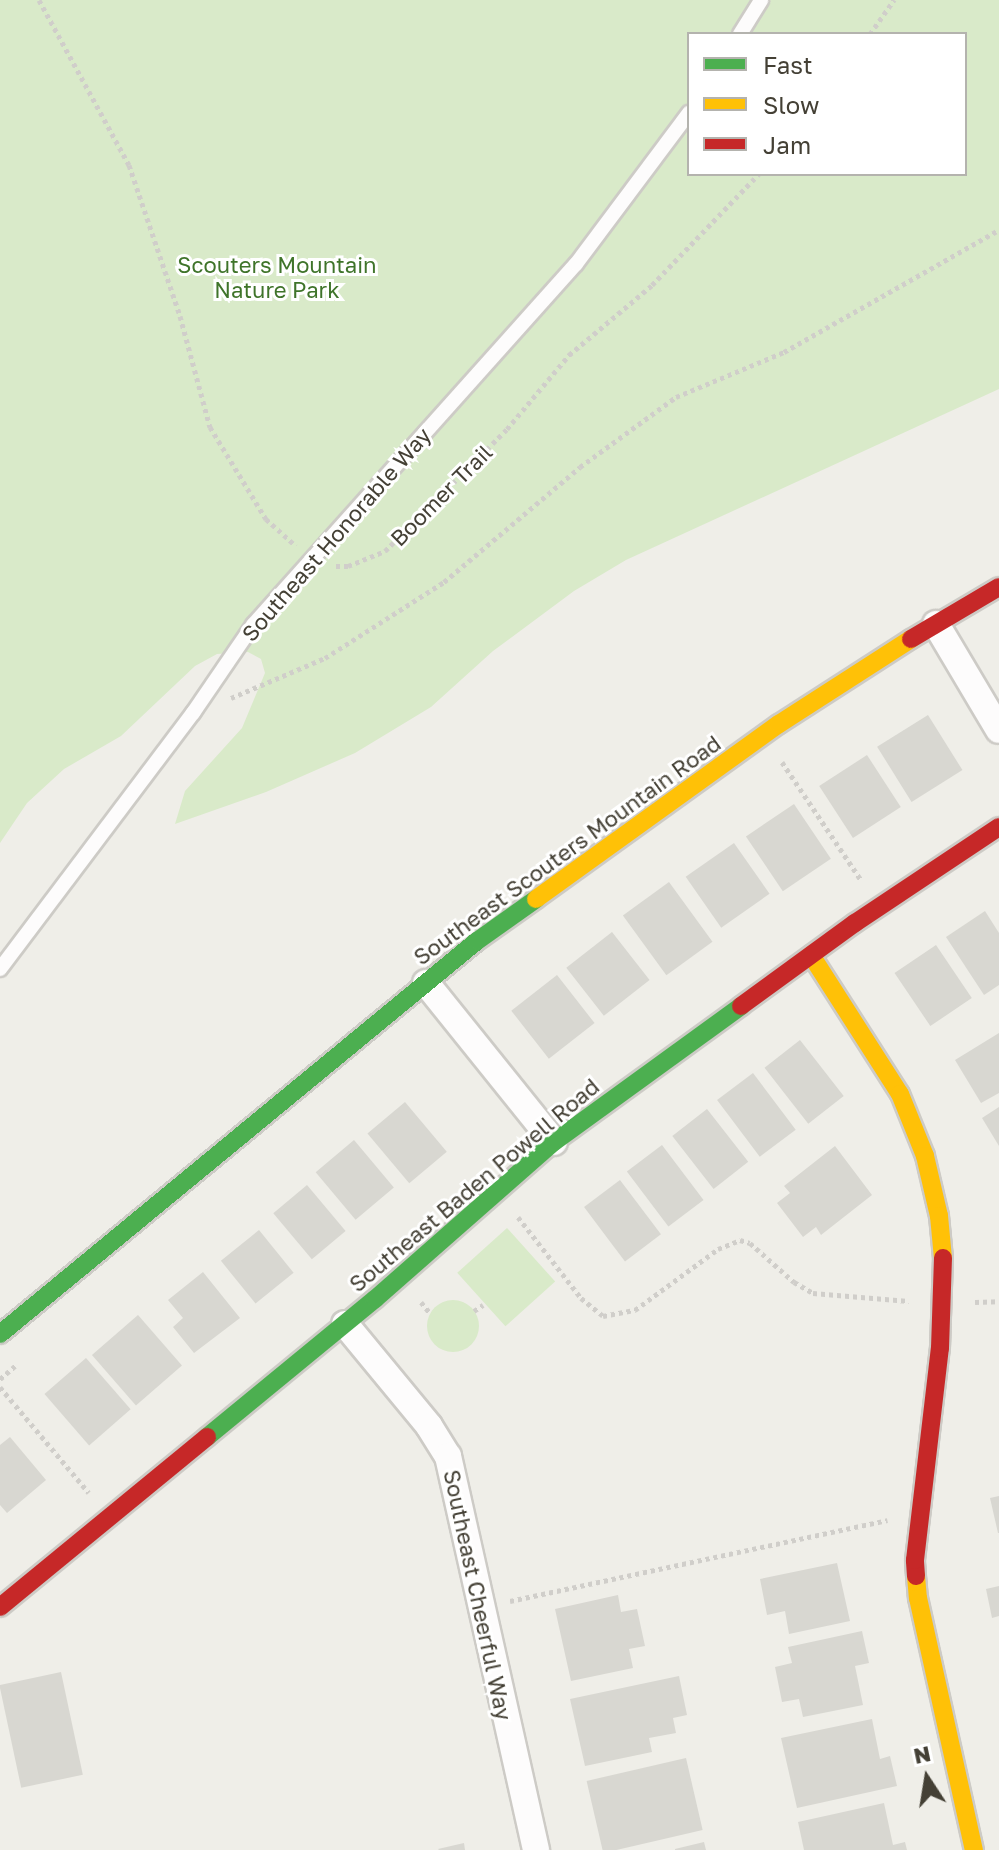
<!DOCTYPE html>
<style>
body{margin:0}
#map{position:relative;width:999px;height:1850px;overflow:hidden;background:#efeee8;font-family:"Golos Text",sans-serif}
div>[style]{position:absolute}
.green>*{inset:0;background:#d9eac9;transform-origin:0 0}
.round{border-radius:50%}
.building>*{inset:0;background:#d8d7d1;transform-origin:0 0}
.path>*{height:5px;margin-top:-2.5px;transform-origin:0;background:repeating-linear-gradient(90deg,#d0ceca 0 4px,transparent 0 8px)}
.roads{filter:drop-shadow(2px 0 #cdcbc6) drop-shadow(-2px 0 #cdcbc6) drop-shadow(0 2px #cdcbc6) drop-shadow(0 -2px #cdcbc6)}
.lane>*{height:14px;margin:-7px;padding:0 7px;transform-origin:7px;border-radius:7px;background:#fdfcfc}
.street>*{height:26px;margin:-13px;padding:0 13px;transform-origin:13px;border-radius:13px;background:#fdfcfc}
.fast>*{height:18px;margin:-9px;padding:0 9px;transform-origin:9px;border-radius:9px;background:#4caf50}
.slow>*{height:18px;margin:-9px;padding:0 9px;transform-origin:9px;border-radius:9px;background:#ffc107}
.jam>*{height:18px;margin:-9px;padding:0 9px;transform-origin:9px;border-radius:9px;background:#c62828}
span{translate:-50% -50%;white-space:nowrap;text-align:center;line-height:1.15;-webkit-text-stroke:6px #fff;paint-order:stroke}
.park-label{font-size:22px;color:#3f742a}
.street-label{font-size:22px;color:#444035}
.legend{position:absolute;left:687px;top:32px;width:280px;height:144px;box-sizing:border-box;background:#fff;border:2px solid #b4b3ae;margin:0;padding:10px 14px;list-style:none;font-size:24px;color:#444035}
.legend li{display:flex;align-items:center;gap:16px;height:40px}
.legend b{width:40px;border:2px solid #b4b3ae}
.north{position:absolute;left:887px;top:1738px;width:80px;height:80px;-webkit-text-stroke:6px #fff;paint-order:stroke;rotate:348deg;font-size:22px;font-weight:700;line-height:32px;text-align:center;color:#444035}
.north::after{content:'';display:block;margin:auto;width:28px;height:36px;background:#444035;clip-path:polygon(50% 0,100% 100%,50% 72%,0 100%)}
</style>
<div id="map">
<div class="green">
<div style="clip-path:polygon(evenodd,0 0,999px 0,999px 389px,626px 560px,574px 591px,493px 651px,431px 707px,355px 753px,266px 792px,175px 824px,185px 791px,242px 728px,265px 673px,261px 659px,248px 652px,217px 654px,195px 666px,121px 736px,64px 769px,27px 803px,0 843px,0 0,689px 34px,965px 34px,965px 174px,689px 174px,689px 34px)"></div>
<div style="left:507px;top:1228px;width:72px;height:67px;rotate:48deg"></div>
<div class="round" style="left:427px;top:1300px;width:52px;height:52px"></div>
</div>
<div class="building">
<div style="left:928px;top:715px;width:65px;height:60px;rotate:58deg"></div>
<div style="left:867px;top:755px;width:62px;height:57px;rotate:57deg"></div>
<div style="left:794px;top:804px;width:66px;height:58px;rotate:56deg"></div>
<div style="left:734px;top:843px;width:62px;height:59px;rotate:55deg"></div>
<div style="left:669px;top:882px;width:74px;height:57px;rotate:54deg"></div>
<div style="clip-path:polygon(985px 911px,999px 933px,999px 985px,984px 995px,946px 937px)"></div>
<div style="left:612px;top:932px;width:61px;height:58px;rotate:52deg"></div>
<div style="left:936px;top:945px;width:64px;height:50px;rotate:56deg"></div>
<div style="left:557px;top:975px;width:61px;height:58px;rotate:52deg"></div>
<div style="clip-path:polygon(999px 1033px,999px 1093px,981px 1103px,955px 1060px)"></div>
<div style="left:800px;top:1040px;width:71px;height:45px;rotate:52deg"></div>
<div style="left:753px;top:1073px;width:71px;height:45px;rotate:53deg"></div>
<div style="left:405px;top:1102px;width:65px;height:49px;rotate:50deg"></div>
<div style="clip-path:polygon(999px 1107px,999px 1146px,982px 1118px)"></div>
<div style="left:707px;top:1109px;width:67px;height:44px;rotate:52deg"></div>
<div style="left:354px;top:1140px;width:62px;height:50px;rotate:50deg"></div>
<div style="left:662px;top:1145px;width:69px;height:44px;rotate:53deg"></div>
<div style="clip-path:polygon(835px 1146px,872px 1195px,821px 1235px,816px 1227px,803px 1237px,777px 1203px,790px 1193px,784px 1186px)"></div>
<div style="left:620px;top:1180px;width:68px;height:45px;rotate:53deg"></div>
<div style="left:307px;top:1185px;width:60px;height:44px;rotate:50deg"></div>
<div style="left:259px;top:1230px;width:55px;height:49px;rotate:51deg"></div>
<div style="clip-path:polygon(203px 1272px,240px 1318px,194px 1353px,173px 1327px,183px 1318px,168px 1300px)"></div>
<div style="left:138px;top:1315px;width:67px;height:61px;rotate:49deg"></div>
<div style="left:86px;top:1358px;width:68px;height:55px;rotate:49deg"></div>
<div style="clip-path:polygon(10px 1437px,46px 1480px,7px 1513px,0 1505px,0 1445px)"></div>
<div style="clip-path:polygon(999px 1496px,999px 1533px,998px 1533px,990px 1498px)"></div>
<div style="clip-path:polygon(837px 1563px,850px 1621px,789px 1634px,785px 1611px,767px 1615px,760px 1579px)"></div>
<div style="clip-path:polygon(999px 1586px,999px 1616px,992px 1618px,986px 1589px)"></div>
<div style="clip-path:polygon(618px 1595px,621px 1612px,637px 1609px,645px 1646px,629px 1649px,633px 1668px,571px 1681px,555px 1609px)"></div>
<div style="clip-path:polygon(862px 1631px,869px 1663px,855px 1666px,863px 1705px,803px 1717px,799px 1699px,782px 1702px,775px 1667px,792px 1663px,788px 1647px)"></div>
<div style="left:61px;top:1672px;width:105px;height:63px;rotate:78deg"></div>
<div style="clip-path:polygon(679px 1676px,687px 1715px,673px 1718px,676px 1733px,649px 1738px,652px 1752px,585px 1766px,570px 1699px)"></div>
<div style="clip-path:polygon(872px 1719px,880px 1759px,890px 1756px,897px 1786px,797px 1808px,781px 1738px)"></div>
<div style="left:686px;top:1758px;width:74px;height:102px;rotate:77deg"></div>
<div style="clip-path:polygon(884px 1803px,893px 1845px,905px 1842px,907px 1850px,804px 1850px,798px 1822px)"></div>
<div style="clip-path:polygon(704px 1842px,706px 1850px,675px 1850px,675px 1849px)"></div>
<div style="clip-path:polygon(464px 1843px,465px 1850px,439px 1850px,438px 1849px)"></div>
</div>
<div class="path">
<div style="left:39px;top:0;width:188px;rotate:61.4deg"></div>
<div style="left:129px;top:165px;width:159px;rotate:71.3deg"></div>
<div style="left:180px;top:316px;width:115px;rotate:74.9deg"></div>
<div style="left:210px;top:427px;width:108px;rotate:58.7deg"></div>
<div style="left:266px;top:519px;width:40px;rotate:42deg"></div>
<div style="left:870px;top:34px;width:42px;rotate:-54.8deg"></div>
<div style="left:336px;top:566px;width:12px"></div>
<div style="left:348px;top:566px;width:40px;rotate:-22deg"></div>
<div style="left:385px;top:551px;width:173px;rotate:-45deg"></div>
<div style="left:507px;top:429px;width:97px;rotate:-50deg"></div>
<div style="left:569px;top:355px;width:109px;rotate:-40.1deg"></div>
<div style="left:652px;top:285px;width:154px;rotate:-46.1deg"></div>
<div style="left:231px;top:698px;width:102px;rotate:-23.1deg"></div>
<div style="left:325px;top:658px;width:141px;rotate:-32.6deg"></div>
<div style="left:444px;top:582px;width:178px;rotate:-40.2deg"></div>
<div style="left:580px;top:467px;width:119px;rotate:-36.1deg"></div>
<div style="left:676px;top:397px;width:117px;rotate:-22.6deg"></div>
<div style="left:784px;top:352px;width:247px;rotate:-29.6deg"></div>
<div style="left:782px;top:762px;width:142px;rotate:56.2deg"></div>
<div style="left:518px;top:1217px;width:103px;rotate:52.1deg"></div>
<div style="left:581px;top:1298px;width:28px;rotate:39deg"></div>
<div style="left:603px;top:1316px;width:33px;rotate:-11deg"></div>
<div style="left:635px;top:1310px;width:103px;rotate:-36.3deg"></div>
<div style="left:718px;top:1249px;width:24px;rotate:-22deg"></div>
<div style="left:740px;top:1240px;width:10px;rotate:17deg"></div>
<div style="left:750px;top:1243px;width:59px;rotate:41.6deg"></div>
<div style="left:794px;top:1282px;width:22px;rotate:30deg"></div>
<div style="left:813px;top:1293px;width:96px;rotate:4.8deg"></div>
<div style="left:421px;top:1302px;width:14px;rotate:51deg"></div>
<div style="left:975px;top:1302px;width:24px;rotate:-2deg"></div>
<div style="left:474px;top:1311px;width:11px;rotate:-34deg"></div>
<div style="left:0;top:1379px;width:20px;rotate:-41deg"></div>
<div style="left:0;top:1387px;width:138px;rotate:50deg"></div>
<div style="left:510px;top:1601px;width:386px;rotate:-12.1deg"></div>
</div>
<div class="roads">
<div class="lane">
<div style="left:740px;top:34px;width:40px;rotate:-58deg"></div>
<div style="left:0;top:969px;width:321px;rotate:-53deg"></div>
<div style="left:193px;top:713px;width:107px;rotate:-55.7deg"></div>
<div style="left:253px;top:625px;width:484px;rotate:-48.2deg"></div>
<div style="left:576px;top:264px;width:189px;rotate:-53.2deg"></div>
</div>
<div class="street">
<div style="left:936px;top:624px;width:123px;rotate:59.3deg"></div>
<div style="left:426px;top:983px;width:204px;rotate:51.2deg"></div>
<div style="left:345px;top:1324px;width:132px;rotate:50.5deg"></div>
<div style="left:429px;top:1426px;width:36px;rotate:58deg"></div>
<div style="left:448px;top:1456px;width:404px;rotate:77.4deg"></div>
</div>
<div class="fast">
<div style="left:0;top:1334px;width:618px;rotate:-39.49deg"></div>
<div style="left:477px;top:941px;width:72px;rotate:-35.4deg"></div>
<div style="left:207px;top:1437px;width:217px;rotate:-39.4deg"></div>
<div style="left:375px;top:1299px;width:238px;rotate:-41.3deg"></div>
<div style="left:554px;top:1142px;width:231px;rotate:-36deg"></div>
</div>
<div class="slow">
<div style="left:536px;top:899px;width:299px;rotate:-35.8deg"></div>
<div style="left:779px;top:724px;width:157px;rotate:-32.8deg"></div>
<div style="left:811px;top:955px;width:165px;rotate:57.4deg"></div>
<div style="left:900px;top:1094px;width:67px;rotate:68deg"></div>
<div style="left:925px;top:1156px;width:62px;rotate:76.9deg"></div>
<div style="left:939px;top:1216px;width:42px;rotate:84.6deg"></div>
<div style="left:916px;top:1576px;width:22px;rotate:85deg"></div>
<div style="left:918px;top:1598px;width:258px;rotate:77.5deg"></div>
</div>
<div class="jam">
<div style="left:911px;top:639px;width:102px;rotate:-30.6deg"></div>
<div style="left:741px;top:1006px;width:141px;rotate:-36.1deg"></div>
<div style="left:855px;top:923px;width:173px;rotate:-33.7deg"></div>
<div style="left:916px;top:1576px;width:16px;rotate:-94deg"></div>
<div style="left:915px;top:1560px;width:213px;rotate:-83.3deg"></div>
<div style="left:940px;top:1348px;width:90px;rotate:-88.1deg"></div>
<div style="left:0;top:1607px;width:268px;rotate:-39.4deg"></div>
</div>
</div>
<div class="park-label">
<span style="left:277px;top:277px">Scouters Mountain<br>Nature Park</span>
</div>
<div class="street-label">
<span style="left:441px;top:495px;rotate:-45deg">Boomer Trail</span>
<span style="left:336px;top:534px;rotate:-49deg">Southeast Honorable Way</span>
<span style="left:567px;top:850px;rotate:-36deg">Southeast Scouters Mountain Road</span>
<span style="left:474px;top:1185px;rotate:-40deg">Southeast Baden Powell Road</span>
<span style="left:478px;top:1595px;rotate:78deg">Southeast Cheerful Way</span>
</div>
<ul class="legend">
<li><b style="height:10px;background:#4caf50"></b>Fast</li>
<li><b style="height:10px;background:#ffc107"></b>Slow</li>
<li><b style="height:10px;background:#c62828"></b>Jam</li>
</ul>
<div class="north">N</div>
</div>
